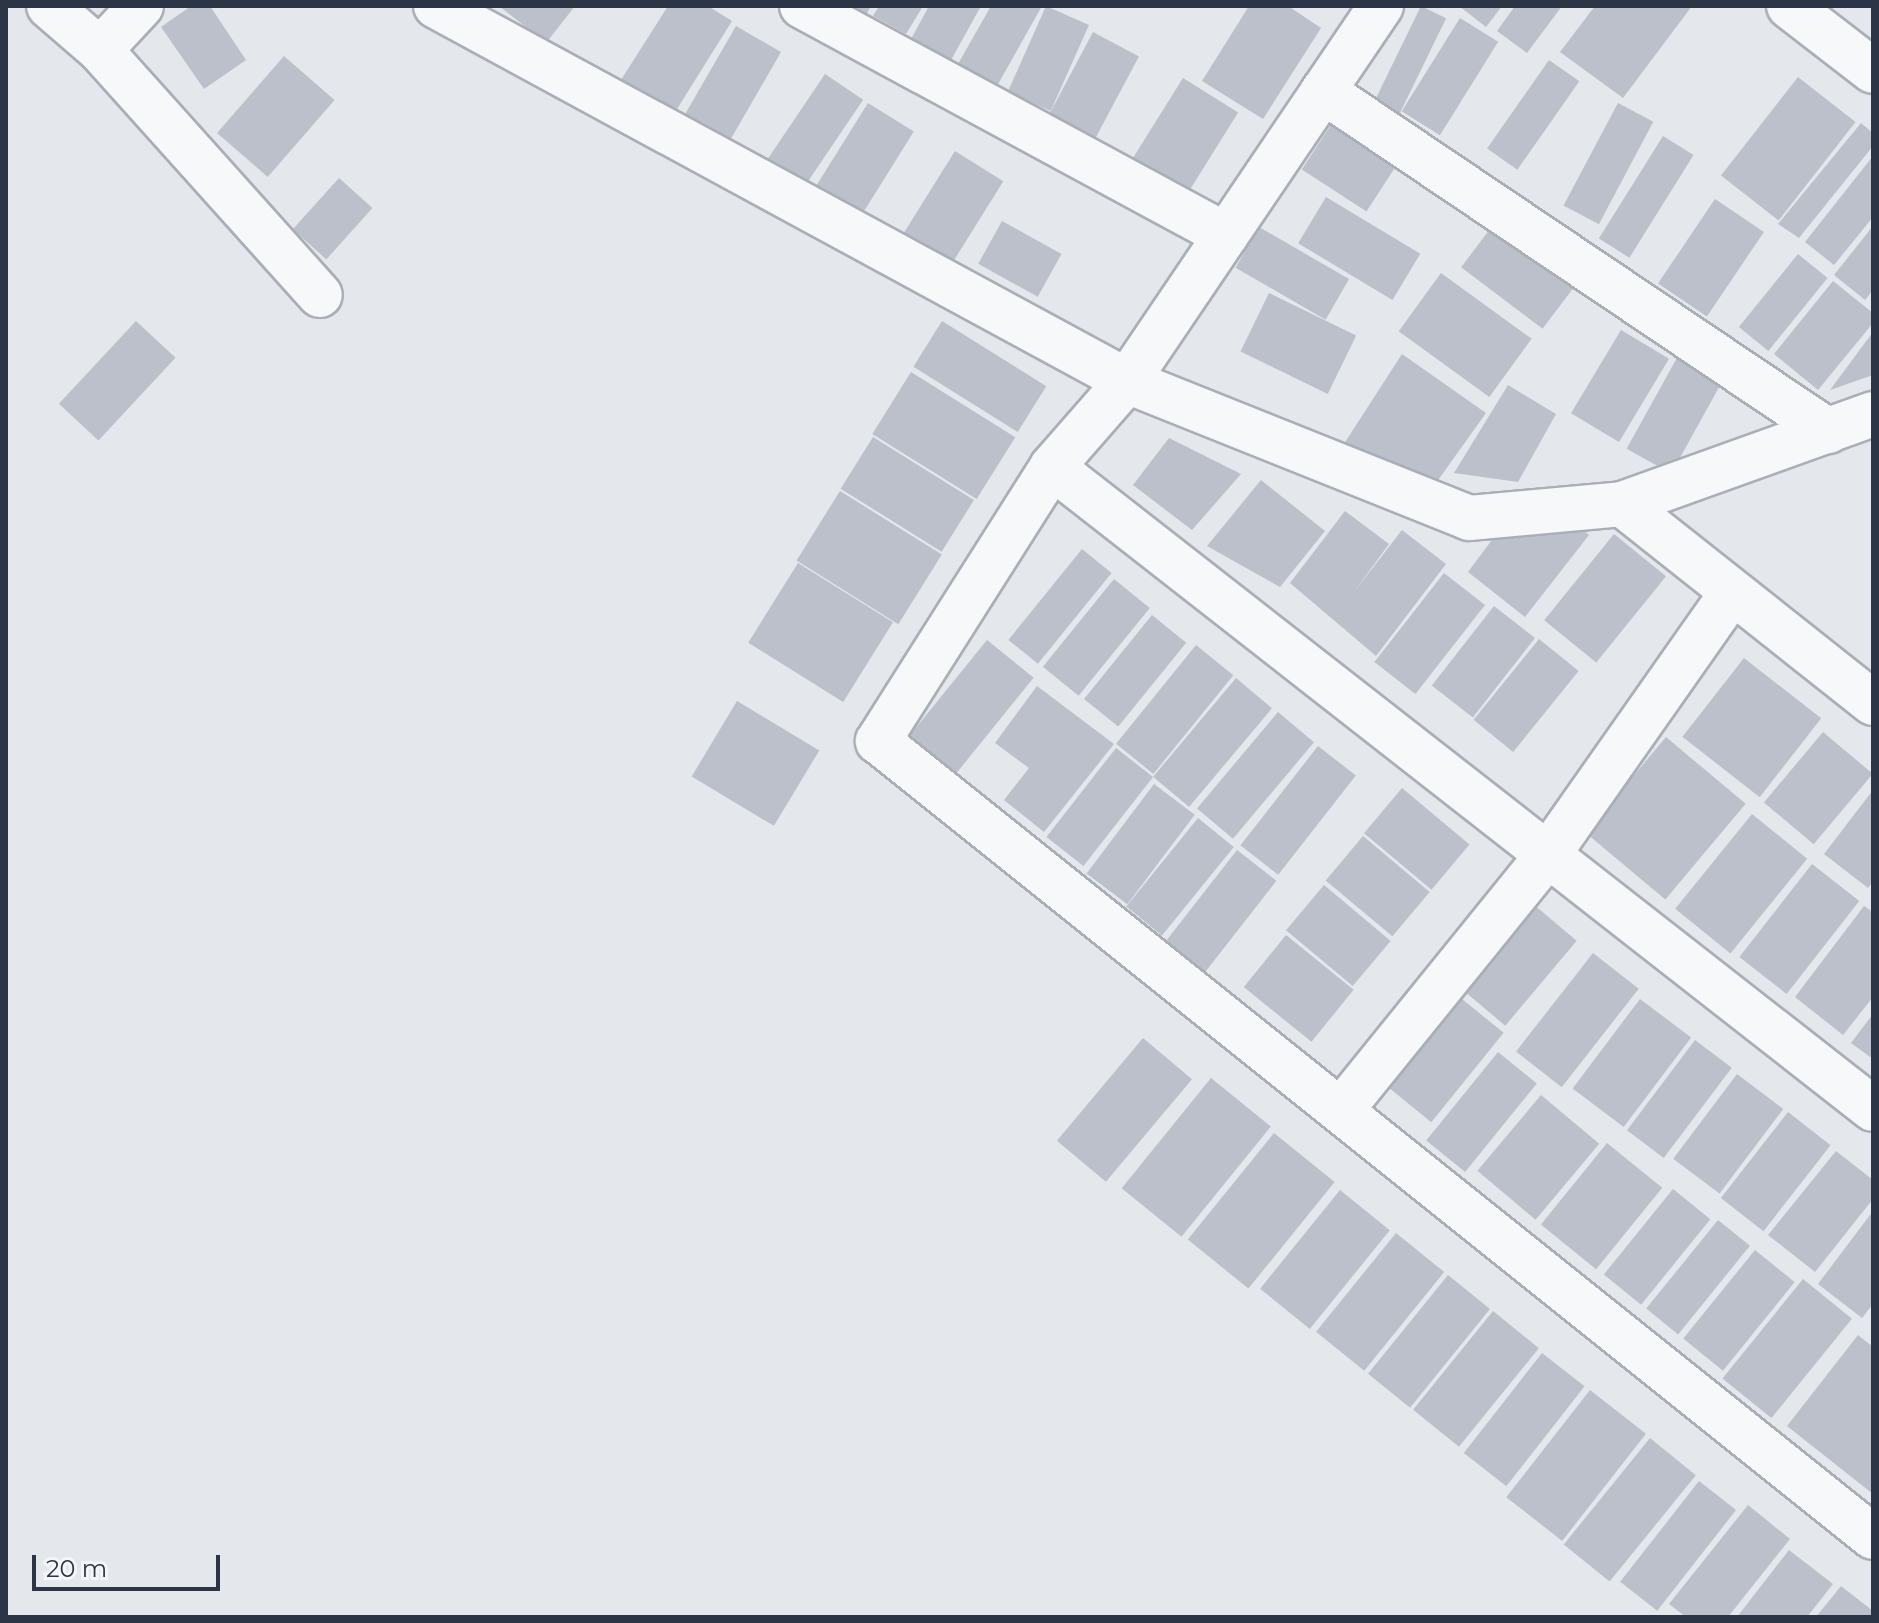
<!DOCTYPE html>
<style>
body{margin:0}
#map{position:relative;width:1879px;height:1623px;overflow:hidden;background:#e4e7ec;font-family:Montserrat,sans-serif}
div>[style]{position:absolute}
.building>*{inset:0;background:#bbc0ca;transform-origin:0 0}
.roads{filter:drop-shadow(2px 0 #a9aeb7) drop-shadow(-2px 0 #a9aeb7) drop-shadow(0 2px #a9aeb7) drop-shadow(0 -2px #a9aeb7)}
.street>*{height:44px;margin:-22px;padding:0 22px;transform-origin:22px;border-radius:22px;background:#f7f8fa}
span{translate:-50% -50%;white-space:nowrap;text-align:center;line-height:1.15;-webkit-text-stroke:6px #f4f6f9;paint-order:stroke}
.frame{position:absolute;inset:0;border:8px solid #2b3545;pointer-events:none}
.scale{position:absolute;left:32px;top:1555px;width:188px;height:36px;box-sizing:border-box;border:4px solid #2b3545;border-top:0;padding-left:10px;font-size:24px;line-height:28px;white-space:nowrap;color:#2b3545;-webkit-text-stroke:6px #f4f6f9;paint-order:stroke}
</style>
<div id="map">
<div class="building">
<div style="clip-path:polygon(191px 6px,210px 6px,246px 60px,204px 89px,161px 27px)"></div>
<div style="clip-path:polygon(499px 6px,575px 6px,546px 43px)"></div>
<div style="clip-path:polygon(668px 6px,708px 6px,732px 21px,672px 117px,619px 83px)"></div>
<div style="clip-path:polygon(839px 6px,871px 6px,863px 20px)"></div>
<div style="clip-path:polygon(879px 6px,923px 6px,906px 34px,873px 16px)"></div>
<div style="clip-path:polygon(929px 6px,981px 6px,950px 62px,910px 41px)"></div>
<div style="clip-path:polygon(991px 6px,1042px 6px,997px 86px,958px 64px)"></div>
<div style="left:1046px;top:6px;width:47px;height:94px;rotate:24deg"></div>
<div style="clip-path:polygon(1249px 6px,1288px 6px,1321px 28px,1263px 119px,1202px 81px)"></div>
<div style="left:1421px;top:6px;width:28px;height:108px;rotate:26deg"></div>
<div style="clip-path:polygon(1459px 6px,1502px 6px,1486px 27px)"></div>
<div style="clip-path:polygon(1515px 6px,1562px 6px,1527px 53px,1497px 31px)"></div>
<div style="clip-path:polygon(1595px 6px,1692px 6px,1623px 98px,1560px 52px)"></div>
<div style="left:1460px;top:18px;width:45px;height:110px;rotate:32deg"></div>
<div style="left:736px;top:26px;width:52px;height:106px;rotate:30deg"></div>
<div style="left:1093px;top:32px;width:52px;height:97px;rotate:28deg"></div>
<div style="left:284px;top:56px;width:67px;height:102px;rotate:41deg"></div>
<div style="left:1549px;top:60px;width:37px;height:108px;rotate:35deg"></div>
<div style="left:825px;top:74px;width:46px;height:103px;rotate:34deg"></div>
<div style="left:1798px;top:77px;width:73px;height:125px;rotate:38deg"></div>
<div style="left:1183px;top:78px;width:65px;height:97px;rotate:32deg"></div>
<div style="left:868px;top:103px;width:54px;height:99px;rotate:32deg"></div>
<div style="left:1618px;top:103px;width:40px;height:116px;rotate:28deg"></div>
<div style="left:1334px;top:120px;width:77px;height:59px;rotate:33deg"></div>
<div style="clip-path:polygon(1861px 123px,1873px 133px,1873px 146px,1799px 238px,1778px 224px)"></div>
<div style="left:1663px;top:136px;width:36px;height:121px;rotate:32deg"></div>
<div style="left:955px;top:151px;width:57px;height:110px;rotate:32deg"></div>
<div style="clip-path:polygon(1873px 156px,1873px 217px,1834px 265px,1805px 242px)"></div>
<div style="left:339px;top:178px;width:45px;height:69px;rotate:42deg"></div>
<div style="left:1326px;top:197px;width:110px;height:54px;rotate:31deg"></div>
<div style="left:1715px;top:199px;width:59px;height:102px;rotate:34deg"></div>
<div style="left:1002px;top:221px;width:68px;height:49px;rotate:29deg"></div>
<div style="left:1493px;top:225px;width:102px;height:53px;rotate:37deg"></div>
<div style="clip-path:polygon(1873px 226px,1873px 290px,1865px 300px,1834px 275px)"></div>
<div style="left:1259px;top:227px;width:104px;height:47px;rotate:30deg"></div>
<div style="left:1798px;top:254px;width:38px;height:94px;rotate:39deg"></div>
<div style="left:1441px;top:273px;width:112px;height:72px;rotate:36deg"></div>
<div style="clip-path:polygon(1833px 281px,1873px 313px,1873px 323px,1818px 390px,1774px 354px)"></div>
<div style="left:1269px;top:293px;width:97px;height:65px;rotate:26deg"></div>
<div style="left:136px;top:321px;width:54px;height:113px;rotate:43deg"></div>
<div style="left:942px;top:321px;width:123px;height:54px;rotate:32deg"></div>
<div style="left:1621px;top:330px;width:56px;height:97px;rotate:31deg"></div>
<div style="clip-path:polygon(1873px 332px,1873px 375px,1830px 390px)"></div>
<div style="clip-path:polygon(1402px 354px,1486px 413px,1436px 483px,1340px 450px)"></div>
<div style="left:1678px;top:356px;width:51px;height:106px;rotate:29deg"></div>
<div style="left:911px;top:372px;width:123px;height:73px;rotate:32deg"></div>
<div style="clip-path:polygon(1508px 385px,1556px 414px,1518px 482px,1454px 473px)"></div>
<div style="left:873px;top:437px;width:119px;height:61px;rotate:32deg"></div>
<div style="clip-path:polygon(1169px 438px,1241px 474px,1192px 530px,1133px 485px)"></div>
<div style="clip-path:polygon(1261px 480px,1325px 531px,1280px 587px,1207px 546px)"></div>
<div style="left:840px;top:491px;width:120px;height:82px;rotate:32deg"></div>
<div style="clip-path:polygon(1556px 507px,1589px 535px,1525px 617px,1468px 572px,1506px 521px)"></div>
<div style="clip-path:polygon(1345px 511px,1389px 544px,1354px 592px,1402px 530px,1446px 564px,1376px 656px,1290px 583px)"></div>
<div style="left:1614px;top:534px;width:67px;height:111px;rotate:39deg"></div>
<div style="left:1082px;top:549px;width:38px;height:117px;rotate:39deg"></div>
<div style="left:798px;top:563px;width:112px;height:94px;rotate:32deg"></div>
<div style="left:1444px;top:573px;width:52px;height:113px;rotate:38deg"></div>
<div style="left:1114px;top:579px;width:46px;height:113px;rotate:39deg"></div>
<div style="left:1494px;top:606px;width:52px;height:101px;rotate:38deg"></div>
<div style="left:1152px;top:615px;width:44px;height:108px;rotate:39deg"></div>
<div style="left:1539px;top:639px;width:51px;height:104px;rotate:39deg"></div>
<div style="left:987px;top:640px;width:60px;height:124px;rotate:39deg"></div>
<div style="left:1196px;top:645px;width:48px;height:127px;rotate:39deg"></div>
<div style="left:1744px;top:658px;width:98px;height:100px;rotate:38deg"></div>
<div style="left:1236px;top:678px;width:47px;height:129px;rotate:40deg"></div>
<div style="clip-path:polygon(1037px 686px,1114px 744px,1044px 832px,1004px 800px,1029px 768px,995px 743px)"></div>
<div style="left:737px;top:701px;width:96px;height:88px;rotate:31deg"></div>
<div style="left:1278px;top:712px;width:47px;height:126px;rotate:40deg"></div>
<div style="left:1823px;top:732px;width:65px;height:92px;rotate:40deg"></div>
<div style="left:1666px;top:737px;width:104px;height:125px;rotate:40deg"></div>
<div style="left:1318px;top:746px;width:48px;height:126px;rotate:38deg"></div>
<div style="left:1116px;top:748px;width:47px;height:113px;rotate:38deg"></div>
<div style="left:1154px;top:784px;width:51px;height:112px;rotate:37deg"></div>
<div style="left:1402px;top:788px;width:88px;height:59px;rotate:40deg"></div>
<div style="clip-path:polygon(1873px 790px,1873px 881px,1868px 888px,1824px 854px)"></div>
<div style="left:1752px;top:814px;width:71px;height:122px;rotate:39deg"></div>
<div style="left:1198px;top:818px;width:46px;height:114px;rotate:39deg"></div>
<div style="left:1363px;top:836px;width:87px;height:58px;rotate:40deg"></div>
<div style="left:1237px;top:850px;width:50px;height:116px;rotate:38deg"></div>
<div style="left:1812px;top:864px;width:60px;height:118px;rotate:38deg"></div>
<div style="left:1324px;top:885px;width:87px;height:59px;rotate:40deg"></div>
<div style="left:1533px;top:904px;width:57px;height:111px;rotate:40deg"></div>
<div style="clip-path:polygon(1864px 906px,1873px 912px,1873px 997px,1843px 1035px,1795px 997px)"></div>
<div style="left:1286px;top:935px;width:87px;height:67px;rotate:39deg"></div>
<div style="left:1593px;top:953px;width:58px;height:125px;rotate:38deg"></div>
<div style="left:1457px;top:995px;width:60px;height:115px;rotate:39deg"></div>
<div style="left:1640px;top:999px;width:64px;height:112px;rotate:37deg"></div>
<div style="clip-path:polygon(1873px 1014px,1873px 1059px,1851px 1043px)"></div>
<div style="left:1143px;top:1038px;width:64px;height:134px;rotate:40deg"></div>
<div style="left:1695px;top:1040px;width:46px;height:113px;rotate:37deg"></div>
<div style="left:1498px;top:1052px;width:50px;height:114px;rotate:39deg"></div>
<div style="left:1737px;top:1074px;width:58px;height:106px;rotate:37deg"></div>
<div style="left:1211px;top:1078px;width:77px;height:142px;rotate:39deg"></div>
<div style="left:1541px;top:1095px;width:76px;height:99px;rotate:40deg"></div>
<div style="left:1788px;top:1112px;width:54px;height:109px;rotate:38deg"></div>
<div style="left:1274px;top:1133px;width:78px;height:137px;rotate:39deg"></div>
<div style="left:1607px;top:1143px;width:71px;height:105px;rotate:39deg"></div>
<div style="clip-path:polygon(1836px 1151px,1873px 1180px,1873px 1199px,1815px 1272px,1768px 1235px)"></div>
<div style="left:1673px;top:1189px;width:48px;height:110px;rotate:39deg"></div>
<div style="left:1340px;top:1190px;width:64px;height:127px;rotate:39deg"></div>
<div style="clip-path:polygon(1873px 1211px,1873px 1304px,1862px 1318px,1818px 1284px)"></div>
<div style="left:1718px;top:1220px;width:41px;height:114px;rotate:39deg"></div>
<div style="left:1396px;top:1233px;width:62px;height:127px;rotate:39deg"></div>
<div style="left:1755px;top:1250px;width:51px;height:114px;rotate:39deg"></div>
<div style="left:1448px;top:1275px;width:54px;height:127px;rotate:39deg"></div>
<div style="left:1803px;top:1279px;width:63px;height:128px;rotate:39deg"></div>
<div style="left:1493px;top:1311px;width:59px;height:127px;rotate:39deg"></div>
<div style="clip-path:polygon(1858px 1335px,1873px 1347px,1873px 1494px,1787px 1426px)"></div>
<div style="left:1542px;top:1353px;width:54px;height:127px;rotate:38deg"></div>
<div style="left:1590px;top:1390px;width:71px;height:136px;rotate:38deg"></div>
<div style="left:1650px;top:1438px;width:59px;height:137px;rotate:39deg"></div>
<div style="left:1699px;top:1481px;width:47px;height:128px;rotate:38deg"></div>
<div style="clip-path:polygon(1748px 1505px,1790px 1539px,1728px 1617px,1686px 1617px,1669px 1604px)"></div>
<div style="clip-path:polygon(1789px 1550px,1833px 1584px,1807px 1617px,1737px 1617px)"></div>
<div style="clip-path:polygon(1841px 1586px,1873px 1611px,1873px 1617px,1816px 1617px)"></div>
</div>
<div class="roads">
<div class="street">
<div style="left:49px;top:6px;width:67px;rotate:40.8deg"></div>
<div style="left:100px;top:50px;width:329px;rotate:48.1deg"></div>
<div style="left:436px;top:6px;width:786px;rotate:28.49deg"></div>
<div style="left:1127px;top:381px;width:368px;rotate:21.8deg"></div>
<div style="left:1469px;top:518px;width:154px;rotate:-5.2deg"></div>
<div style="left:1622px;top:504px;width:267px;rotate:-19.7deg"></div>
<div style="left:802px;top:6px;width:482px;rotate:28.4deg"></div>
<div style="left:1381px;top:6px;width:453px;rotate:124.1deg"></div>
<div style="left:1127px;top:381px;width:114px;rotate:131.1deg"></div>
<div style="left:1052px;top:467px;width:325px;rotate:122.4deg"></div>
<div style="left:878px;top:741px;width:1274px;rotate:38.66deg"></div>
<div style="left:1789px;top:6px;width:106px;rotate:37.7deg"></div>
<div style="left:100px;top:50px;width:60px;rotate:-47deg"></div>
<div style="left:1323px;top:91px;width:609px;rotate:33.95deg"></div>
<div style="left:1052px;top:467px;width:1042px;rotate:38.02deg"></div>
<div style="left:1622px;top:504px;width:320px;rotate:38.4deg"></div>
<div style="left:1342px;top:1109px;width:326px;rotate:-51deg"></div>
<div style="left:1547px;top:856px;width:320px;rotate:-54.9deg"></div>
</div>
</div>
<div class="frame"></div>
<div class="scale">20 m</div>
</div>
